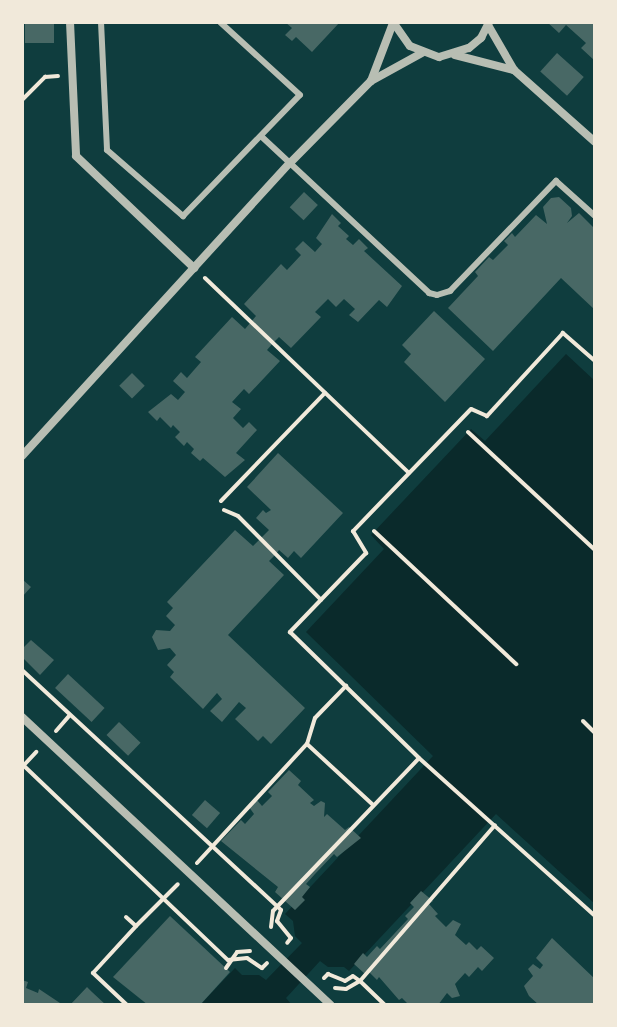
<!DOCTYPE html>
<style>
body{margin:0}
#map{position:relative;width:617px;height:1027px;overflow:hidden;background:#0f3d3e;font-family:"Alegreya Sans",sans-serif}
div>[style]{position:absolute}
.water>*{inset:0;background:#0a2a2b}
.building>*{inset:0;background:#486865;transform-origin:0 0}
.path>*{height:4px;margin:-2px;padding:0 2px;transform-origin:2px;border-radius:2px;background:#f1e9da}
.service>*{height:6px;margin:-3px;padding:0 3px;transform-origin:3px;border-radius:3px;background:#b8beb3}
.minor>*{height:8px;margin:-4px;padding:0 4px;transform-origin:4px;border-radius:4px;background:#b8beb3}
span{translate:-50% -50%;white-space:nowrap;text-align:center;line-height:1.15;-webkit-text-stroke:8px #f1e9da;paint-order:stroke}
.frame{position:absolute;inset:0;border:24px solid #f1e9da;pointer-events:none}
</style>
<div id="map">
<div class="water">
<div style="clip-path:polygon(566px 354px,595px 381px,595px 904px,496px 814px,349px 971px,344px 967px,328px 967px,320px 961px,286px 998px,292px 1005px,200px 1005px,235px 968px,242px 975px,259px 975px,266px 980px,302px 943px,295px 936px,293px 921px,285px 914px,433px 756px,306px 632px,384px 549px,371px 535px,471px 429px,485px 441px)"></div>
</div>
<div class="building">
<div style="left:25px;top:22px;width:29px;height:21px"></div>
<div style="clip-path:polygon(285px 22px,340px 22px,312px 52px,296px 37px,292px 41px,285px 35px,292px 28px)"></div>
<div style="clip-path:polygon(547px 22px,595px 22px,595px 61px,581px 48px,586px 43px,566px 25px,559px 33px)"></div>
<div style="left:557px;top:53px;width:36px;height:25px;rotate:42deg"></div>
<div style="left:304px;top:192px;width:19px;height:21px;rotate:43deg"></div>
<div style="clip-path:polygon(559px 197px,571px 208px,572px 216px,567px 223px,579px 213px,595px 229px,595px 310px,561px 278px,493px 351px,448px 308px,478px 276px,475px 272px,489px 257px,493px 260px,508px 245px,504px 241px,512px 233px,515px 237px,536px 215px,547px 224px,543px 207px,551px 198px)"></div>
<div style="clip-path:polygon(332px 214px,341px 223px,338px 226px,349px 236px,346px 239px,353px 245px,359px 239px,368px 248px,364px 251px,402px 286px,387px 307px,379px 300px,358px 322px,349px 315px,355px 309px,344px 299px,336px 307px,328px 299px,315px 312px,321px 317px,291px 348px,279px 337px,273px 343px,267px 350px,280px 361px,249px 394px,244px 389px,232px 402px,241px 409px,233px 418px,243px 428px,249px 422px,257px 430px,236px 453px,245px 460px,225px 477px,203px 458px,200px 461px,191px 453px,194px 449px,187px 442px,184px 446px,175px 437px,180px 432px,173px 425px,171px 428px,160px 417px,157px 421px,148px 412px,171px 394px,178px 400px,185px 392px,173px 381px,181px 372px,187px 378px,201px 362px,195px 357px,232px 317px,245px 329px,256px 316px,244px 304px,281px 264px,287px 270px,301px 255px,295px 249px,303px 241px,315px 252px,322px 244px,316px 238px)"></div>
<div style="clip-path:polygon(434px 311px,485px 359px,445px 402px,404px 362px,411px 354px,402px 345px)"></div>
<div style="left:132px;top:373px;width:18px;height:18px;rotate:45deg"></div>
<div style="clip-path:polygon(278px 453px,343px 513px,301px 558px,294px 551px,288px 558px,279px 550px,276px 554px,269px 561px,284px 575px,228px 635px,305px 708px,271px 744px,263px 736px,258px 741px,235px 719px,246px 708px,239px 702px,222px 722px,210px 711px,222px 699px,217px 693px,203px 709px,170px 677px,174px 672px,167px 665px,176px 655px,170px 648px,158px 650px,152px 637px,156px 630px,170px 631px,175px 625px,166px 616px,173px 608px,167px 602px,235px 530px,253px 546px,269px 530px,256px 518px,263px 510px,266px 513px,271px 510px,247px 487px)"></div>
<div style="clip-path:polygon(22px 579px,31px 587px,22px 597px)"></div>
<div style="clip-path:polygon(31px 640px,54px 660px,40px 675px,22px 657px,22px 649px)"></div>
<div style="left:68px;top:674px;width:50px;height:19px;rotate:43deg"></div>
<div style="left:119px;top:722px;width:30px;height:18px;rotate:44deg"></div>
<div style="clip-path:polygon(289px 770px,301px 781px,298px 785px,314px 800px,310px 803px,314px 806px,321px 801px,325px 803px,324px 817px,327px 814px,345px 830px,349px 827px,361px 838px,337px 857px,334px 854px,315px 874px,306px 884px,310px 887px,302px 897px,305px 900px,295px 910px,275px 892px,278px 887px,221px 841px,241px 820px,245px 824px,254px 814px,249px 807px,257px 800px,262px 806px,272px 796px,268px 792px)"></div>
<div style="left:205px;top:800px;width:20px;height:20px;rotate:41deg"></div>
<div style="clip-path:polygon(421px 891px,433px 901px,429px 904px,438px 914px,435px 916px,446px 927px,453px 920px,461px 924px,455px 935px,466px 945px,469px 942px,477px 950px,481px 946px,494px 958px,482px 971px,478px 967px,469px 977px,465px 973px,455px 984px,460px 996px,452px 998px,447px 993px,438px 1005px,409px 1005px,402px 998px,399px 1000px,379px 977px,377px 980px,368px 971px,365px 974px,354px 964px,363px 953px,367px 957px,377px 946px,380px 949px,408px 919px,405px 916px,414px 907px,410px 903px)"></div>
<div style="clip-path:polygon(170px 916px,230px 972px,200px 1005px,148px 1005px,113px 977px)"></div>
<div style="clip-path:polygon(552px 938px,595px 979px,595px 1005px,539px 1005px,529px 996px,524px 986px,533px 976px,528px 969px,533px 964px,540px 969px,543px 965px,536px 958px)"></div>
<div style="clip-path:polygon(22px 980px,28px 982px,26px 988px,38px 993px,39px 989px,63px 1005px,22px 1005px)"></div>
<div style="clip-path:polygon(87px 987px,92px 992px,106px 1005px,70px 1005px)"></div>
</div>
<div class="path">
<div style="left:22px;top:100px;width:33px;rotate:-45deg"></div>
<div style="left:45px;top:77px;width:13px;rotate:-4deg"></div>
<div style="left:205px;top:278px;width:282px;rotate:43.7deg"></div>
<div style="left:595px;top:361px;width:43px;rotate:-138.8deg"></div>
<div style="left:563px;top:333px;width:113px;rotate:132.5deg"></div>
<div style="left:487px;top:416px;width:17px;rotate:-156deg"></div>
<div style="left:471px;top:409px;width:170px;rotate:134deg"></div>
<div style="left:353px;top:531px;width:26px;rotate:59deg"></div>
<div style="left:366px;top:553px;width:110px;rotate:133.9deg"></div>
<div style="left:290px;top:632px;width:180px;rotate:44.3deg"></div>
<div style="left:419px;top:758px;width:237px;rotate:41.9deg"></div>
<div style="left:468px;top:432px;width:173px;rotate:42.9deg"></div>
<div style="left:221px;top:501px;width:150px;rotate:-46.1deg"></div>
<div style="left:224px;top:510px;width:15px;rotate:23deg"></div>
<div style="left:238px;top:516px;width:118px;rotate:45.3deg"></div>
<div style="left:374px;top:531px;width:195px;rotate:43.1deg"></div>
<div style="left:22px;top:670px;width:353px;rotate:42.8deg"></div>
<div style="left:281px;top:910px;width:12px;rotate:110deg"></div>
<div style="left:277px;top:921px;width:22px;rotate:51deg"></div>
<div style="left:291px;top:938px;width:6px;rotate:129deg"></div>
<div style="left:583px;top:721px;width:17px;rotate:45deg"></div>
<div style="left:56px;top:731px;width:21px;rotate:-49deg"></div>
<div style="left:307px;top:744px;width:27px;rotate:-73deg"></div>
<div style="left:315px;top:718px;width:45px;rotate:-45.9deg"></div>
<div style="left:22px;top:764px;width:284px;rotate:43.6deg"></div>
<div style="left:24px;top:765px;width:18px;rotate:-47deg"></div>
<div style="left:197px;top:863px;width:162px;rotate:-47.3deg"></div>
<div style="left:307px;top:744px;width:90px;rotate:42.7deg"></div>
<div style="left:126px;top:917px;width:13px;rotate:42deg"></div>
<div style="left:136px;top:926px;width:59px;rotate:-45deg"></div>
<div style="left:271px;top:927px;width:16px;rotate:-83deg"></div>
<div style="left:273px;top:911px;width:211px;rotate:-46.3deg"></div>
<div style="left:228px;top:960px;width:19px;rotate:-6deg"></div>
<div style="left:247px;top:958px;width:18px;rotate:34deg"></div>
<div style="left:262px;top:968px;width:7px;rotate:-45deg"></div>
<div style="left:226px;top:968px;width:19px;rotate:-55deg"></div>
<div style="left:237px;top:952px;width:13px;rotate:-4deg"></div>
<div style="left:324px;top:978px;width:6px;rotate:-45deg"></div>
<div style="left:328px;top:974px;width:18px;rotate:22deg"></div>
<div style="left:345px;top:981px;width:9px;rotate:-32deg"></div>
<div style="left:353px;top:976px;width:9px;rotate:36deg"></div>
<div style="left:360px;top:981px;width:206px;rotate:-49.1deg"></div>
<div style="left:335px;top:988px;width:11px;rotate:5deg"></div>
<div style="left:346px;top:989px;width:16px;rotate:-30deg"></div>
<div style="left:360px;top:981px;width:35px;rotate:44deg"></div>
<div style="left:127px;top:1005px;width:47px;rotate:-136.7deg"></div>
<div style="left:93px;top:973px;width:64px;rotate:-47.5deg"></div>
</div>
<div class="service">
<div style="left:101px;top:22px;width:128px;rotate:87.3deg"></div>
<div style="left:107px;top:150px;width:101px;rotate:41deg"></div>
<div style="left:183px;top:216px;width:168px;rotate:-46deg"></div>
<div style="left:300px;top:95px;width:108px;rotate:-137.6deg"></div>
<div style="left:262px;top:137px;width:229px;rotate:43deg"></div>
<div style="left:429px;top:293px;width:8px;rotate:14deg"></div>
<div style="left:437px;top:295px;width:14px;rotate:-17deg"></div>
<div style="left:450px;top:291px;width:153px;rotate:-46.1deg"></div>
<div style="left:556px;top:181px;width:52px;rotate:41.9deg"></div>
</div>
<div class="minor">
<div style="left:70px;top:22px;width:134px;rotate:87.4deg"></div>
<div style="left:76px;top:156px;width:163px;rotate:43.5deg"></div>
<div style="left:393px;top:22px;width:29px;rotate:55deg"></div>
<div style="left:410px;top:46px;width:31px;rotate:21deg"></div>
<div style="left:439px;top:57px;width:31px;rotate:-17deg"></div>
<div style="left:469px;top:48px;width:16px;rotate:-40deg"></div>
<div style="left:481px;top:38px;width:18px;rotate:-63deg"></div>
<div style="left:488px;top:25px;width:52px;rotate:60deg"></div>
<div style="left:514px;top:70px;width:108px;rotate:41.6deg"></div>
<div style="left:455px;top:55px;width:61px;rotate:14.3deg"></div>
<div style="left:371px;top:81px;width:62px;rotate:-69.2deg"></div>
<div style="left:22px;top:456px;width:397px;rotate:-47.6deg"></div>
<div style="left:290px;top:163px;width:115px;rotate:-45.4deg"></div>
<div style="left:371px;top:81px;width:58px;rotate:-28.8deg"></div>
<div style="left:22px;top:717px;width:422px;rotate:43deg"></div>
</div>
<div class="frame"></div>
</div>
